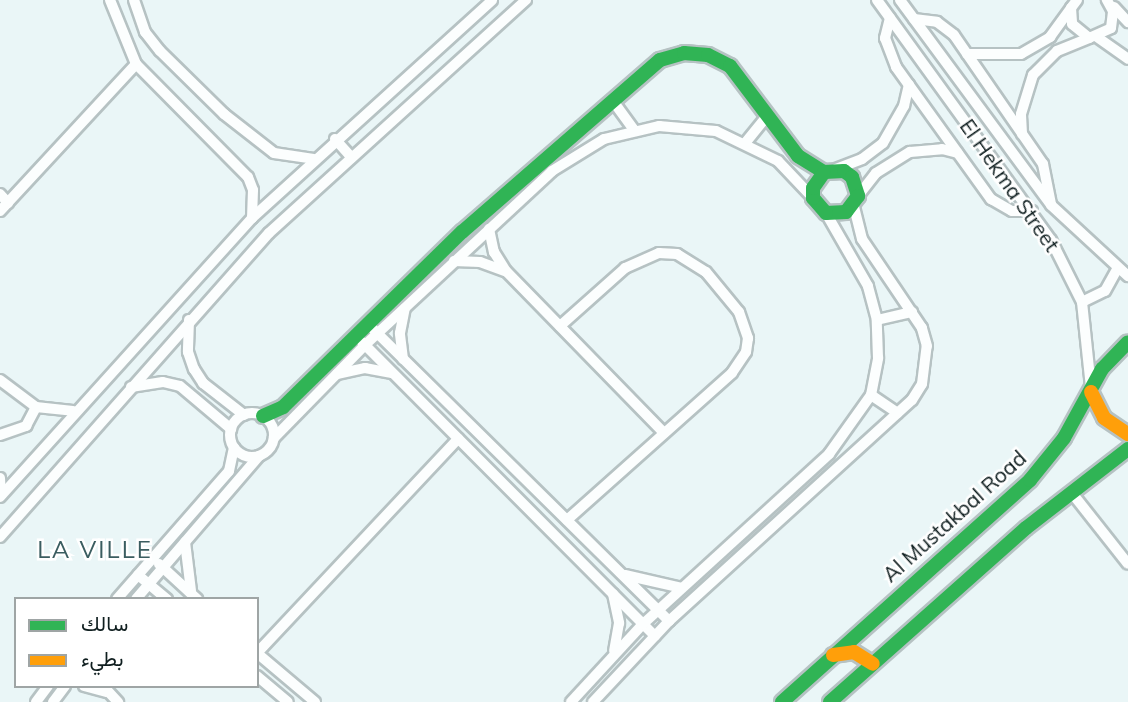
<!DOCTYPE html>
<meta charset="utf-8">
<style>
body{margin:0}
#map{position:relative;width:1128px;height:702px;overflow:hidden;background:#eaf6f7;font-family:Mulish,Vazirmatn,sans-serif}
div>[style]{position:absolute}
.roads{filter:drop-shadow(2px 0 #b6c2c3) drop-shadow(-2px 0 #b6c2c3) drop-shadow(0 2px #b6c2c3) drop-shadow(0 -2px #b6c2c3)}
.street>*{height:10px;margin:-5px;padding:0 5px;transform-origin:5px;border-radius:5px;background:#fcfefe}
.street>.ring{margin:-5px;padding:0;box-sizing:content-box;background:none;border:10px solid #fcfefe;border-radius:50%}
.fast>*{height:14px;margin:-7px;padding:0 7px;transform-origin:7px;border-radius:7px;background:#30b455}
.slow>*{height:14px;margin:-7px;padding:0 7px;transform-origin:7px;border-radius:7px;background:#ff9f0a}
span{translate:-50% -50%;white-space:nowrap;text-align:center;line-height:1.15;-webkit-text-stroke:5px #fff;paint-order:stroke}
.street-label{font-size:21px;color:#0f1e1f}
.quarter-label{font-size:24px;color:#3a5d60;letter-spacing:2px}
.legend{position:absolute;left:14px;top:597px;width:245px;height:91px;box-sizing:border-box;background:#fff;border:2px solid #9fa5a5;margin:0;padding:9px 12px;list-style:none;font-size:21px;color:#0f1e1f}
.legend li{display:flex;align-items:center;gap:14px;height:35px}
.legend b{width:35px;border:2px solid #9fa5a5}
</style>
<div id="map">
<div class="roads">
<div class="street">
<div style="left:110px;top:0;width:69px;rotate:67.9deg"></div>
<div style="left:136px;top:64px;width:159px;rotate:45.3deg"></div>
<div style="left:248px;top:177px;width:14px;rotate:69deg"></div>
<div style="left:253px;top:190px;width:28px;rotate:92deg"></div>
<div style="left:134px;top:0;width:34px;rotate:71deg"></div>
<div style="left:145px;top:32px;width:24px;rotate:52deg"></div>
<div style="left:160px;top:51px;width:90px;rotate:44.5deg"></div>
<div style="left:224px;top:114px;width:63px;rotate:38deg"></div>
<div style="left:274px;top:153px;width:40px;rotate:8.5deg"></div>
<div style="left:877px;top:0;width:296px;rotate:54.1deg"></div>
<div style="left:1051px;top:240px;width:69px;rotate:63.4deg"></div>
<div style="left:1082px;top:302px;width:85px;rotate:84deg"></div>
<div style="left:900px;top:0;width:255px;rotate:53.6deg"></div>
<div style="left:1051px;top:205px;width:105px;rotate:42.7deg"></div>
<div style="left:1077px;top:0;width:10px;rotate:127deg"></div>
<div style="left:1071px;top:8px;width:16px;rotate:86deg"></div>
<div style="left:1072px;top:24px;width:22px;rotate:39deg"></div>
<div style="left:1089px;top:38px;width:24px;rotate:-24deg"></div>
<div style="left:1111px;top:28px;width:17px;rotate:-83deg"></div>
<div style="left:1113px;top:11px;width:13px;rotate:-119deg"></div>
<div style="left:1114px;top:7px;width:21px;rotate:47deg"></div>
<div style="left:890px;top:18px;width:21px;rotate:104deg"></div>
<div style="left:885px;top:38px;width:31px;rotate:69deg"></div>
<div style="left:896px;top:67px;width:163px;rotate:54.3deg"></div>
<div style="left:991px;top:199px;width:24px;rotate:30deg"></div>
<div style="left:1012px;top:211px;width:20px"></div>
<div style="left:914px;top:19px;width:23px;rotate:7deg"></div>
<div style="left:937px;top:22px;width:21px;rotate:37deg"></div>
<div style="left:954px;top:35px;width:157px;rotate:55.4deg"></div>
<div style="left:1043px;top:164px;width:41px;rotate:78.7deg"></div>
<div style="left:1097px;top:37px;width:38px;rotate:35deg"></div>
<div style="left:967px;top:54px;width:54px"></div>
<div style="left:1021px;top:54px;width:34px;rotate:-30deg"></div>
<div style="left:1050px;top:37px;width:36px;rotate:-54deg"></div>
<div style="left:613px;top:101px;width:34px;rotate:54deg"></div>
<div style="left:1022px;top:134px;width:20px;rotate:-93deg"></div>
<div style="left:1021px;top:114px;width:41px;rotate:-72.9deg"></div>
<div style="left:1033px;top:75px;width:34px;rotate:-45deg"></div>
<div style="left:1057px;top:51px;width:35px;rotate:-22deg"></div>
<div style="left:335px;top:139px;width:25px;rotate:48deg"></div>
<div style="left:746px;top:142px;width:33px;rotate:-51deg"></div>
<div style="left:836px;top:169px;width:28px;rotate:-21deg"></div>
<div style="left:862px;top:159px;width:26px;rotate:-37deg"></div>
<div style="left:883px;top:143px;width:43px;rotate:-60.4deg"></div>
<div style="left:904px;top:106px;width:22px;rotate:-77deg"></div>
<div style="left:0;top:194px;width:12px;rotate:48deg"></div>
<div style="left:858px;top:196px;width:29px;rotate:-52deg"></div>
<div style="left:876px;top:173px;width:40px;rotate:-32deg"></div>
<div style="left:910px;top:152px;width:32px;rotate:-5deg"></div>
<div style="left:942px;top:149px;width:16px;rotate:14deg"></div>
<div style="left:0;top:211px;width:200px;rotate:-47.2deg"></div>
<div style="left:489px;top:229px;width:24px;rotate:78deg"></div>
<div style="left:494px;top:252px;width:22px;rotate:58deg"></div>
<div style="left:506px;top:271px;width:226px;rotate:45.7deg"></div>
<div style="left:454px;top:261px;width:26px;rotate:2deg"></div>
<div style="left:480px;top:262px;width:27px;rotate:20deg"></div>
<div style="left:1082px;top:302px;width:25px;rotate:-26deg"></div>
<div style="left:1105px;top:291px;width:25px;rotate:-61deg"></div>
<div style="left:189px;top:320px;width:32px;rotate:92deg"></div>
<div style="left:188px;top:352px;width:18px;rotate:71deg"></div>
<div style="left:194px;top:369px;width:17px;rotate:57deg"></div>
<div style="left:203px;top:383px;width:52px;rotate:38deg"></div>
<div style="left:877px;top:320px;width:36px;rotate:-13deg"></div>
<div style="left:560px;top:326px;width:87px;rotate:-41.7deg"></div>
<div style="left:625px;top:268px;width:37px;rotate:-24deg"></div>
<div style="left:659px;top:253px;width:18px;rotate:3deg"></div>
<div style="left:677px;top:254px;width:34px;rotate:32deg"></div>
<div style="left:706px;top:272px;width:52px;rotate:50.5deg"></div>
<div style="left:739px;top:312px;width:28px;rotate:71deg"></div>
<div style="left:748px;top:338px;width:14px;rotate:98deg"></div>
<div style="left:746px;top:352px;width:25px;rotate:124deg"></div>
<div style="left:732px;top:373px;width:221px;rotate:138.3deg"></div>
<div style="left:373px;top:329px;width:416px;rotate:44.6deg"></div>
<div style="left:362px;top:342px;width:415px;rotate:45.1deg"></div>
<div style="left:403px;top:359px;width:26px;rotate:-97deg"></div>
<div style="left:400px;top:333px;width:25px;rotate:-79deg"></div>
<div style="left:337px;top:374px;width:29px;rotate:-12deg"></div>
<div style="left:365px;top:368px;width:26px;rotate:11deg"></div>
<div style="left:0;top:380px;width:45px;rotate:36.9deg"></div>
<div style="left:36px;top:407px;width:37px;rotate:6deg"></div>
<div style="left:131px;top:387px;width:32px;rotate:-9deg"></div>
<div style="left:163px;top:382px;width:17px;rotate:13deg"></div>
<div style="left:180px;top:386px;width:67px;rotate:40.1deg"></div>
<div style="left:871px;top:395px;width:32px;rotate:34deg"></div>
<div class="ring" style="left:230px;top:413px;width:34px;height:34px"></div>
<div style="left:0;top:435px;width:28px;rotate:-19deg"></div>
<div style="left:26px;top:426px;width:21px;rotate:-62deg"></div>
<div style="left:274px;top:438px;width:130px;rotate:-45.6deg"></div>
<div style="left:365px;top:345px;width:255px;rotate:-42.9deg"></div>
<div style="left:552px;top:171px;width:61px;rotate:-31.6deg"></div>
<div style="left:604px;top:139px;width:57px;rotate:-13.3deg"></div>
<div style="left:659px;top:126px;width:57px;rotate:5deg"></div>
<div style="left:716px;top:131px;width:69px;rotate:25.8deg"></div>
<div style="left:778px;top:161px;width:51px;rotate:46.6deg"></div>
<div style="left:0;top:478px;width:17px;rotate:87deg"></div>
<div style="left:1072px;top:493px;width:90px;rotate:51.7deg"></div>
<div style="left:0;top:497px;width:376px;rotate:-47.9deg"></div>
<div style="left:252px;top:218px;width:324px;rotate:-42.2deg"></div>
<div style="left:0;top:537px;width:406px;rotate:-48.5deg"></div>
<div style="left:269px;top:233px;width:347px;rotate:-42.2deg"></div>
<div style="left:185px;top:542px;width:49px;rotate:83deg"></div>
<div style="left:159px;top:564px;width:52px;rotate:42.6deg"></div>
<div style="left:138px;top:575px;width:38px;rotate:40deg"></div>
<div style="left:625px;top:575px;width:58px;rotate:12.8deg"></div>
<div style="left:613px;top:594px;width:30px;rotate:78deg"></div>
<div style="left:619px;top:623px;width:28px;rotate:100deg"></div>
<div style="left:117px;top:599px;width:170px;rotate:-48.8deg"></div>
<div style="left:229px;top:471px;width:24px;rotate:-78deg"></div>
<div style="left:136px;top:599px;width:189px;rotate:-49.3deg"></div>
<div style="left:257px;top:653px;width:294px;rotate:-46.8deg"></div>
<div style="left:257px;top:653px;width:76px;rotate:40.2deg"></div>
<div style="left:257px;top:676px;width:40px;rotate:40deg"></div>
<div style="left:84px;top:686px;width:23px;rotate:15deg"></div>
<div style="left:104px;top:687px;width:21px;rotate:47deg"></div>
<div style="left:36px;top:702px;width:20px;rotate:-53deg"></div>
<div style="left:53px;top:702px;width:20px;rotate:-53deg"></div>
<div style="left:571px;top:702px;width:106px;rotate:-47.3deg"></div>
<div style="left:643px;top:624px;width:252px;rotate:-42.4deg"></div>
<div style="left:829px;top:454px;width:72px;rotate:-54.6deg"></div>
<div style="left:871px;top:395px;width:38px;rotate:-79deg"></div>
<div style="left:878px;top:358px;width:38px;rotate:-92deg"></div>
<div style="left:877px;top:320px;width:35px;rotate:-105deg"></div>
<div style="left:868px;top:286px;width:84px;rotate:-119.9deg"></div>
<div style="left:593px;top:702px;width:111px;rotate:-46.8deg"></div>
<div style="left:669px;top:621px;width:328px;rotate:-42.3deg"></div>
<div style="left:912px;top:400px;width:19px;rotate:-58deg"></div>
<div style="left:922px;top:384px;width:38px;rotate:-83deg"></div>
<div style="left:927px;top:346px;width:19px;rotate:-106deg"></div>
<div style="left:922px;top:328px;width:107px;rotate:-124deg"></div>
<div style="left:862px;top:239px;width:34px;rotate:-104deg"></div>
</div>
<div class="fast">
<div style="left:263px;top:416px;width:22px;rotate:-24deg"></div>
<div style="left:283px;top:407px;width:250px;rotate:-44.4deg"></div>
<div style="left:462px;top:232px;width:262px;rotate:-41deg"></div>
<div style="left:660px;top:60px;width:25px;rotate:-16deg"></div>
<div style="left:684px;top:53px;width:24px;rotate:5deg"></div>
<div style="left:708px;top:55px;width:25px;rotate:27deg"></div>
<div style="left:730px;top:66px;width:113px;rotate:52.9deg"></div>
<div style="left:798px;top:156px;width:31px;rotate:32deg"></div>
<div style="left:824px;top:172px;width:20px;rotate:-3deg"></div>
<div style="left:844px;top:171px;width:10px;rotate:37deg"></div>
<div style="left:852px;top:177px;width:20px;rotate:72deg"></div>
<div style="left:858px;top:196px;width:20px;rotate:127deg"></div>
<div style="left:846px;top:212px;width:20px;rotate:177deg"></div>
<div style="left:826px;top:213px;width:20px;rotate:-131deg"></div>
<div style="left:813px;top:198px;width:10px;rotate:-90deg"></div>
<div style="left:813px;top:188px;width:19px;rotate:-55deg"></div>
<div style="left:782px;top:702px;width:333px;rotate:-41.8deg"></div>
<div style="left:1030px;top:480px;width:54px;rotate:-51deg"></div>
<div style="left:1064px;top:438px;width:79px;rotate:-61.2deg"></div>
<div style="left:1102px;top:369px;width:37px;rotate:-46deg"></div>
<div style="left:830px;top:702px;width:262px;rotate:-41.6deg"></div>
<div style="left:1026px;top:528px;width:129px;rotate:-37.8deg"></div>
</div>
<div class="slow">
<div style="left:1091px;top:392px;width:29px;rotate:63deg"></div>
<div style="left:1104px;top:418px;width:29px;rotate:34deg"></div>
<div style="left:833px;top:655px;width:21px;rotate:-8deg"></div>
<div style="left:854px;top:652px;width:22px;rotate:32deg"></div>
</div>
</div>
<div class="street-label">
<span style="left:1010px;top:185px;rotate:55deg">El Hekma Street</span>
<span style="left:954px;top:516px;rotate:-42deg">Al Mustakbal Road</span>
</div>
<div class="quarter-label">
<span style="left:95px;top:550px">LA VILLE</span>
</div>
<ul class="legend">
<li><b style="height:9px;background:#30b455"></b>سالك</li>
<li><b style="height:9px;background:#ff9f0a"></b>بطيء</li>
</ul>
</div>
